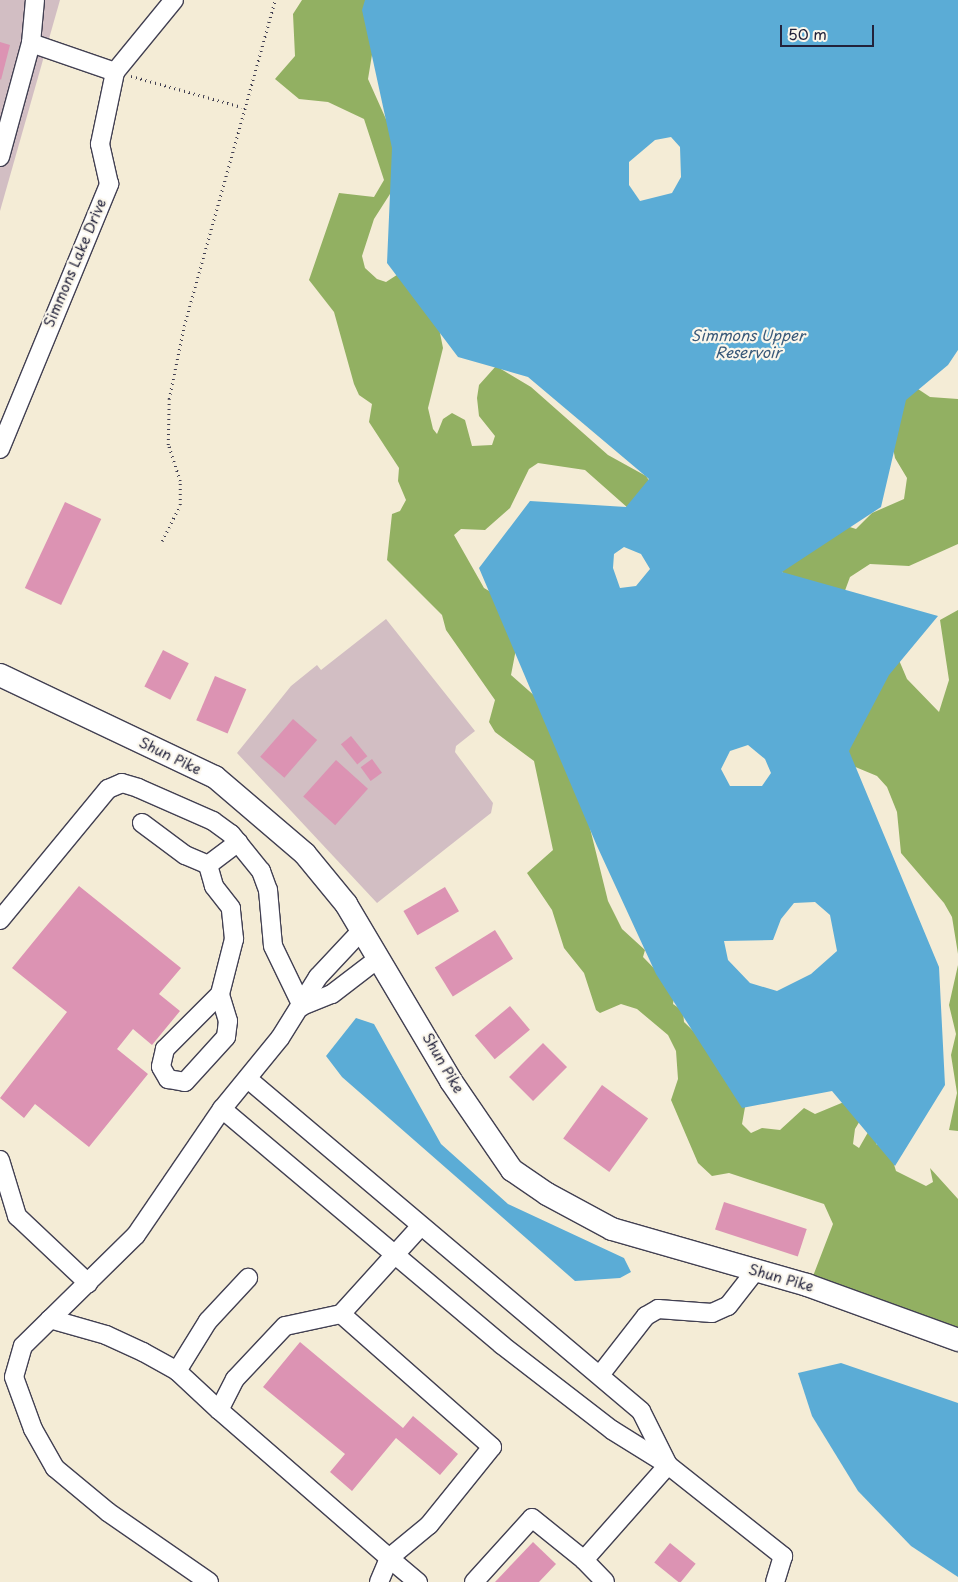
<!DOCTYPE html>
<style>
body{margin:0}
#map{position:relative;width:958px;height:1582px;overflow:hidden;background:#f4ecd6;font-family:"Playpen Sans",sans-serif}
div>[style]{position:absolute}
.industrial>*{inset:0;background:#d2bec3}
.forest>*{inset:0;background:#92b062}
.water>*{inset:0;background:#5bacd6}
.building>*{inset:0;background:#dc93b3;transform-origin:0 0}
.path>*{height:2.5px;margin-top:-1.25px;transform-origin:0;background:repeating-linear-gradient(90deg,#424052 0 1px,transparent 0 5px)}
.roads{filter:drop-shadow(1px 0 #424052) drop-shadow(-1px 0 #424052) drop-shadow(0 1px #424052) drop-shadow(0 -1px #424052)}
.minor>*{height:18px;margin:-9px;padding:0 9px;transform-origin:9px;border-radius:9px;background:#fff}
.major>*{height:22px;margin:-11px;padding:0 11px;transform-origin:11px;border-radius:11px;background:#fff}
span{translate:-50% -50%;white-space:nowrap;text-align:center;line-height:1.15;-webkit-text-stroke:4.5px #fbf7ec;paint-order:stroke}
.street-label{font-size:14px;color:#22223b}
.water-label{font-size:15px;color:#395979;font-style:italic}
.scale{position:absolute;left:780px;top:25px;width:94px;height:22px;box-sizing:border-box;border:2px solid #22223b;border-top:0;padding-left:6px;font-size:15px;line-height:18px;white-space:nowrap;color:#22223b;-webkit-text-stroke:4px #fbf7ec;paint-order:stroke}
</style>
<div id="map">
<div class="industrial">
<div style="clip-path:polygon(0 0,60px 0,0 211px)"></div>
<div style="clip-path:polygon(386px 619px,475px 731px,456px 746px,455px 752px,493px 803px,491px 813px,377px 903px,237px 753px,291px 686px,317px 665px,321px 670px)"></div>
</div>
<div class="forest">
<div style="clip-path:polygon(302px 0,381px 0,368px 79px,394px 137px,397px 183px,374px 219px,362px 256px,365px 268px,377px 279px,386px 282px,403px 271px,438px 323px,443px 348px,428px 408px,433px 429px,437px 434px,443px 419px,452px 413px,465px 420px,472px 446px,492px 445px,495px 436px,479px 416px,477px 398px,479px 385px,496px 366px,531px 387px,608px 455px,646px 476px,656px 491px,637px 516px,585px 470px,538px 463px,529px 469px,510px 508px,485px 530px,461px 529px,454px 535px,484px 588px,506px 601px,521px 623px,511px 675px,537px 698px,584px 804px,608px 901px,622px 929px,645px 950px,643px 957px,675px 990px,673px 1004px,683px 1011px,684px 1022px,749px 1085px,742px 1124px,751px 1133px,762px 1128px,780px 1130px,804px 1108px,815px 1114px,880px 1087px,855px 1129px,853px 1144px,859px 1148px,871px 1127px,880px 1134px,876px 1144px,890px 1152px,896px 1171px,926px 1186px,933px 1182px,930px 1168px,958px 1199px,958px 1341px,810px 1284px,833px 1224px,824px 1204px,729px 1173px,712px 1176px,698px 1163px,671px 1100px,678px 1079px,676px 1051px,668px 1035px,637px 1009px,621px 1004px,600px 1013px,596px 1010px,584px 973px,564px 948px,552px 910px,527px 873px,553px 850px,534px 761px,495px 732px,489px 722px,495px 700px,446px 630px,442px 615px,387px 560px,392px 514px,400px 511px,406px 500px,398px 481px,399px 468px,369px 422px,372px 404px,359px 395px,354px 384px,334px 312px,309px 280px,339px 193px,374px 197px,384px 180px,364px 119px,328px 102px,299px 99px,275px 79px,295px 56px,293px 14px)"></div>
<div style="clip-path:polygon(906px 381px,930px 397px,958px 399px,958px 544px,909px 566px,870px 564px,850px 577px,843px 596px,783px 573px,772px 554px,831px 521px,856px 529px,872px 513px,904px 499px,907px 478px,895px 458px,891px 438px)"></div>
<div style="clip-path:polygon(958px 610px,958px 954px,952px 917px,944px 903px,901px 853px,897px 812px,887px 787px,877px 776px,853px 766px,843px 747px,890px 639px,907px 679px,939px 712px,949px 680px,940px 620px)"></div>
<div style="clip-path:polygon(958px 965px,958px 1131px,949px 1130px,957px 1093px,951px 1055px,956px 1034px,949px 1005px)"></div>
</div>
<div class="water">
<div style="clip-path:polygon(evenodd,365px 0,958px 0,958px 350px,948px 365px,906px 400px,881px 507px,782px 572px,938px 616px,889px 675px,849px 751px,939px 967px,945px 1085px,895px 1166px,832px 1091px,742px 1108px,656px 974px,597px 846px,479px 568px,530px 501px,626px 507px,649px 479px,528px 377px,458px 357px,387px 263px,392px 148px,362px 10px,365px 0,671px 137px,680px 147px,681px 177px,672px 193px,640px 201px,629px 185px,629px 162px,655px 140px,671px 137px,365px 0,624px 547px,641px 554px,650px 569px,636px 586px,620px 588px,613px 568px,614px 554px,624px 547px,365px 0,748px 745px,765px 759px,771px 773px,762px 786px,730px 786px,721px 769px,730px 751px,748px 745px,365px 0,815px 902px,830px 915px,837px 951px,811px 974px,777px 991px,750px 983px,728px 960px,724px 941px,773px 940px,781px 919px,794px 903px,815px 902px)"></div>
<div style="clip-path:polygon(356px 1018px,374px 1024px,441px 1144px,508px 1204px,624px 1258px,631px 1272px,620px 1278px,575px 1281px,342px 1077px,326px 1056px)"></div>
<div style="clip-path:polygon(841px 1363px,958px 1403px,958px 1577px,911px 1546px,858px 1491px,812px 1416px,798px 1373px)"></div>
</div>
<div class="building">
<div style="clip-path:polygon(0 42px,10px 45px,1px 80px,0 79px)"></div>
<div style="left:65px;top:502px;width:40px;height:95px;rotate:25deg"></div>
<div style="left:163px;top:650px;width:29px;height:41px;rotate:27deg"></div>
<div style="left:215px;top:676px;width:34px;height:48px;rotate:23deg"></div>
<div style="left:293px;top:719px;width:32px;height:50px;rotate:41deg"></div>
<div style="left:351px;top:736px;width:26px;height:13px;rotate:51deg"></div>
<div style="left:372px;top:759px;width:17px;height:14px;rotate:54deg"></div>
<div style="left:336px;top:760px;width:43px;height:49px;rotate:42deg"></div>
<div style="clip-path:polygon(79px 886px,181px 968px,159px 994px,180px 1011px,152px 1045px,133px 1029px,117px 1049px,148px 1074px,89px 1147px,35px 1104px,24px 1118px,0 1098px,67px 1012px,12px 968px)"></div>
<div style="left:445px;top:887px;width:28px;height:48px;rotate:60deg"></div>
<div style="left:495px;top:930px;width:34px;height:71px;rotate:58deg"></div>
<div style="left:510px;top:1006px;width:31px;height:46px;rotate:50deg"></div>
<div style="left:543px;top:1043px;width:34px;height:48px;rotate:45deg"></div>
<div style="left:602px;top:1085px;width:57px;height:66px;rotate:36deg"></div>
<div style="left:724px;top:1202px;width:87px;height:29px;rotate:18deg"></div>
<div style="clip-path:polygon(300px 1342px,403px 1428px,413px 1416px,458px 1454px,440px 1475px,396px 1438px,352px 1491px,330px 1472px,345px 1454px,263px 1387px)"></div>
<div style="clip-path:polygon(533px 1542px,556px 1564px,539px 1582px,495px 1582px)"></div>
<div style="left:670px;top:1543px;width:33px;height:25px;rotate:39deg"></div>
</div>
<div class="path">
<div style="left:131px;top:76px;width:115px;rotate:15.6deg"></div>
<div style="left:162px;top:541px;width:40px;rotate:-63.4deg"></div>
<div style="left:180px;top:505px;width:24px;rotate:-90deg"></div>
<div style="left:180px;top:481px;width:38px;rotate:-108deg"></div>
<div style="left:168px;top:445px;width:46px;rotate:-88.8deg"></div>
<div style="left:169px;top:399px;width:75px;rotate:-78.4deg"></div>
<div style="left:184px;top:326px;width:338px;rotate:-74.4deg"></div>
</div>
<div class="roads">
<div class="minor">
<div style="left:31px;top:43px;width:89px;rotate:19deg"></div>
<div style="left:115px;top:72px;width:93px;rotate:-50.7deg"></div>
<div style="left:0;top:157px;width:118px;rotate:-74.8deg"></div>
<div style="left:31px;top:43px;width:43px;rotate:-84.7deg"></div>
<div style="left:0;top:449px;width:287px;rotate:-67.6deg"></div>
<div style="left:109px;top:184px;width:41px;rotate:-102.7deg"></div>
<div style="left:100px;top:144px;width:74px;rotate:-78.2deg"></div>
<div style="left:142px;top:823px;width:54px;rotate:36.7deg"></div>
<div style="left:185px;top:855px;width:25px;rotate:23deg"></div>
<div style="left:0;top:920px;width:170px;rotate:-50.5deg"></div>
<div style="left:108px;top:789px;width:15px;rotate:-23deg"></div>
<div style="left:122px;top:783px;width:17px;rotate:17deg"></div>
<div style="left:138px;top:788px;width:82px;rotate:23.7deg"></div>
<div style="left:213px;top:821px;width:22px;rotate:36deg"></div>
<div style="left:231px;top:834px;width:48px;rotate:51deg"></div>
<div style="left:261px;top:871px;width:20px;rotate:70deg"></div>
<div style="left:268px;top:890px;width:56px;rotate:84.9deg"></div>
<div style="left:273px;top:946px;width:67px;rotate:64.2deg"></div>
<div style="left:220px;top:994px;width:78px;rotate:135deg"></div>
<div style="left:165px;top:1049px;width:18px;rotate:103deg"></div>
<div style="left:161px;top:1067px;width:14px;rotate:60deg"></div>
<div style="left:168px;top:1079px;width:17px;rotate:10deg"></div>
<div style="left:185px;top:1082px;width:61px;rotate:-47.7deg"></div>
<div style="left:226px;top:1037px;width:16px;rotate:-83deg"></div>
<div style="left:228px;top:1021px;width:28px;rotate:-107deg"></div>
<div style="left:220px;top:994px;width:57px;rotate:-75.7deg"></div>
<div style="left:234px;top:939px;width:31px;rotate:-96deg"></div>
<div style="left:231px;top:908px;width:28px;rotate:-128deg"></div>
<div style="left:214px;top:886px;width:22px;rotate:-106deg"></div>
<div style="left:208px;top:865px;width:38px;rotate:-37deg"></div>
<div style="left:302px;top:1006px;width:32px;rotate:-22deg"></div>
<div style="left:332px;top:994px;width:59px;rotate:-37.5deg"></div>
<div style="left:222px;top:1109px;width:366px;rotate:40.1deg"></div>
<div style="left:502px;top:1345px;width:139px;rotate:37.7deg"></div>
<div style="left:612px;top:1430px;width:66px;rotate:32deg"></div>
<div style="left:668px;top:1465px;width:60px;rotate:-116.6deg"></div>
<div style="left:641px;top:1411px;width:514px;rotate:-139.81deg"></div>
<div style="left:0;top:1160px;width:59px;rotate:73.1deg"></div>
<div style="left:17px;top:1216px;width:98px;rotate:43.3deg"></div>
<div style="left:341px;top:1314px;width:118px;rotate:-47.8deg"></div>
<div style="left:50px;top:1319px;width:58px;rotate:15.9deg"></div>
<div style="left:106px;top:1335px;width:41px;rotate:24.7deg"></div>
<div style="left:143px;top:1352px;width:39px;rotate:29deg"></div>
<div style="left:177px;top:1371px;width:57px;rotate:42.9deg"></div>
<div style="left:177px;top:1371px;width:59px;rotate:-58.2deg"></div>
<div style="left:208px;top:1321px;width:59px;rotate:-47.1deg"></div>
<div style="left:600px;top:1375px;width:75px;rotate:-52.1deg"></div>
<div style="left:646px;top:1316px;width:14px;rotate:-30deg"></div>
<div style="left:658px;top:1309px;width:54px;rotate:4.2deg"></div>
<div style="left:712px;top:1313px;width:17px;rotate:-24deg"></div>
<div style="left:728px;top:1306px;width:46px;rotate:-52.1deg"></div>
<div style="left:584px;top:1560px;width:30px;rotate:46deg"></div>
<div style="left:209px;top:1582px;width:123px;rotate:-145.3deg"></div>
<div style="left:108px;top:1512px;width:69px;rotate:-140.3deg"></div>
<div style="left:55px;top:1468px;width:45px;rotate:-119.4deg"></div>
<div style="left:33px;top:1429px;width:55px;rotate:-110.1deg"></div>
<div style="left:14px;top:1377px;width:32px;rotate:-74deg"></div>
<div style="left:23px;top:1346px;width:158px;rotate:-44.5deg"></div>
<div style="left:136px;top:1235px;width:153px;rotate:-55.7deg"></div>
<div style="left:222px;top:1109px;width:92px;rotate:-50.8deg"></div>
<div style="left:280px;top:1038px;width:72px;rotate:-58.1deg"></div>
<div style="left:318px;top:977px;width:63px;rotate:-46.9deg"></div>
<div style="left:379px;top:1582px;width:26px;rotate:-67deg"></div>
<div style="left:389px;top:1558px;width:52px;rotate:-39.5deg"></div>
<div style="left:429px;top:1525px;width:100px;rotate:-51.1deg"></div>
<div style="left:492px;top:1447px;width:201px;rotate:-138.6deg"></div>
<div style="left:341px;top:1314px;width:57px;rotate:167.9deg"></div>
<div style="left:285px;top:1326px;width:73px;rotate:133.3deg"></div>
<div style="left:235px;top:1379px;width:35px;rotate:117deg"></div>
<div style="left:219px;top:1410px;width:225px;rotate:41deg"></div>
<div style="left:389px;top:1558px;width:38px;rotate:40deg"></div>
<div style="left:474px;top:1582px;width:86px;rotate:-47.8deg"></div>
<div style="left:532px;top:1518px;width:67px;rotate:38.9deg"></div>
<div style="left:584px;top:1560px;width:127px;rotate:-48.5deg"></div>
<div style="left:668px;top:1465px;width:147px;rotate:38.4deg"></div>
<div style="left:783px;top:1556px;width:27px;rotate:107deg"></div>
</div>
<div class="major">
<div style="left:0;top:675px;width:238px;rotate:25.4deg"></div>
<div style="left:215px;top:777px;width:118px;rotate:40.5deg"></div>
<div style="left:305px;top:854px;width:65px;rotate:50.6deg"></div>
<div style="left:346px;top:904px;width:206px;rotate:59.3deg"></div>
<div style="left:451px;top:1081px;width:108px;rotate:55.6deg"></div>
<div style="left:512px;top:1170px;width:42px;rotate:34.4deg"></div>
<div style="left:547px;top:1194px;width:74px;rotate:28.3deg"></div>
<div style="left:612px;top:1229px;width:203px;rotate:16deg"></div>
<div style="left:807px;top:1285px;width:161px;rotate:20deg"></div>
</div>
</div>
<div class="street-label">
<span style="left:75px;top:263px;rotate:-67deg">Simmons Lake Drive</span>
<span style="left:170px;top:756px;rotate:26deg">Shun Pike</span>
<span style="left:443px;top:1063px;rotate:60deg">Shun Pike</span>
<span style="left:781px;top:1278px;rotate:16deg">Shun Pike</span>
</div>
<div class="water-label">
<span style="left:748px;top:343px">Simmons Upper<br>Reservoir</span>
</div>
<div class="scale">50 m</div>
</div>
